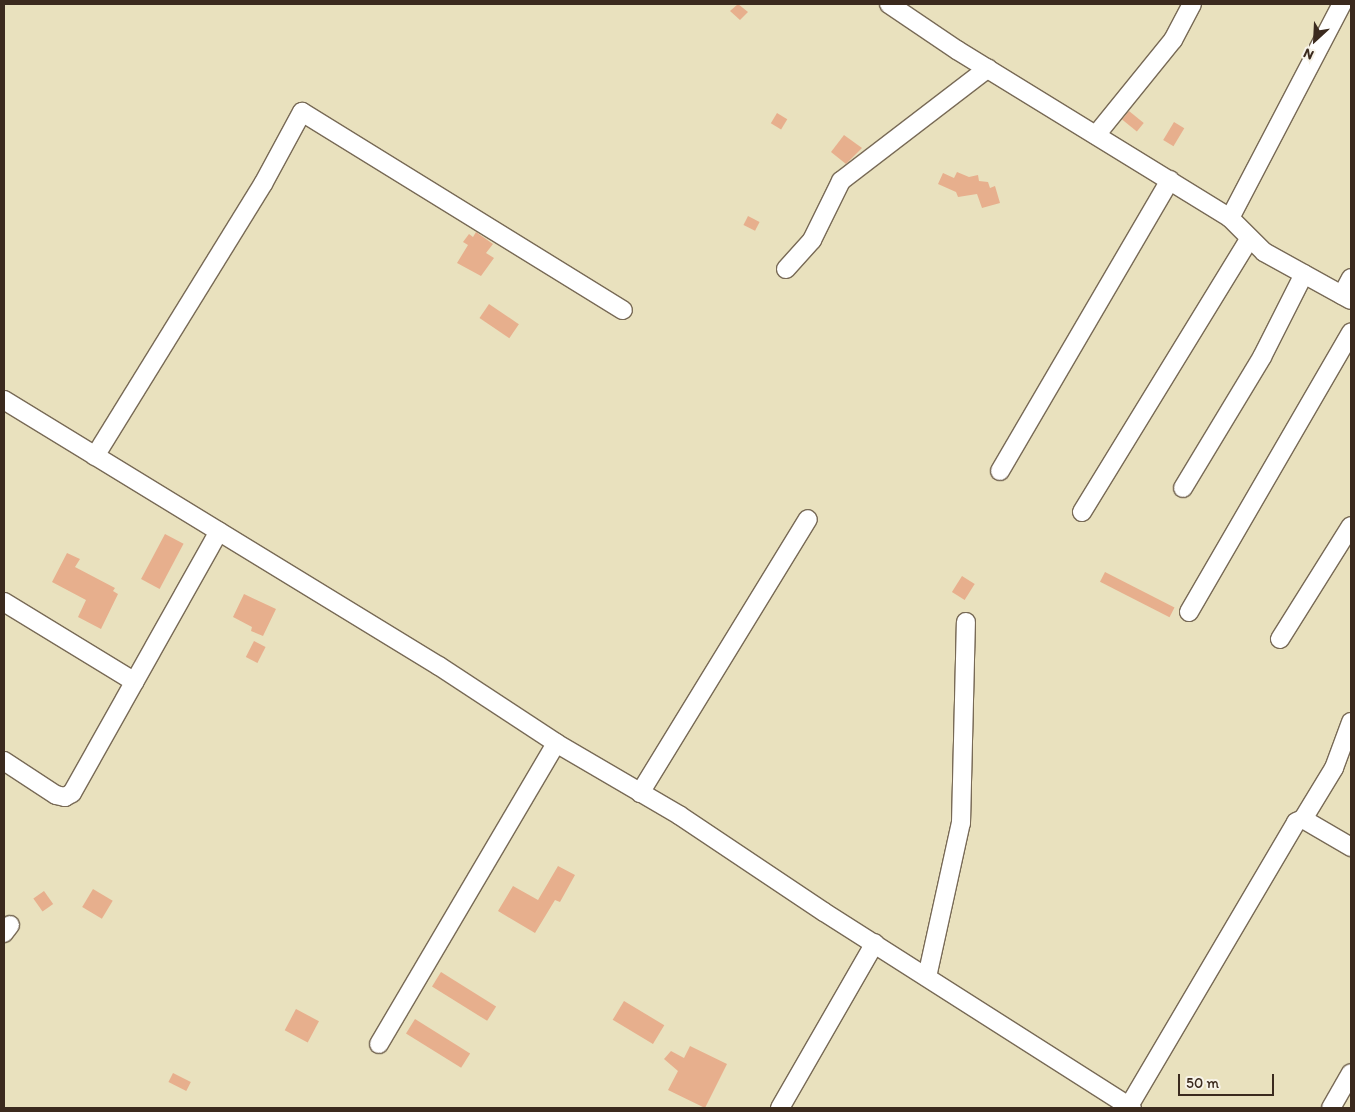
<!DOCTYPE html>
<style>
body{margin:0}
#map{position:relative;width:1355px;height:1112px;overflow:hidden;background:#e9e1be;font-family:Itim,sans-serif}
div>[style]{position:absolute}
.building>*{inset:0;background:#e7af8d;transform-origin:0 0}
.roads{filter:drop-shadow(1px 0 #786a56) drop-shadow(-1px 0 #786a56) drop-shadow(0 1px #786a56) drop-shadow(0 -1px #786a56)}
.minor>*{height:18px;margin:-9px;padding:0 9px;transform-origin:9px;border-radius:9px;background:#fff}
span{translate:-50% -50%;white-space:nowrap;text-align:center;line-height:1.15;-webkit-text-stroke:4.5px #f7f3e8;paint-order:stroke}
.frame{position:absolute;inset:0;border:5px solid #3b2a1e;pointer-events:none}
.north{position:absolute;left:1290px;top:15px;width:50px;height:50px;-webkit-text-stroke:4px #f7f3e8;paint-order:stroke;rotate:205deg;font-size:14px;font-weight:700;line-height:20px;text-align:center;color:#3b2a1e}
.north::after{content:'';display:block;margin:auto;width:18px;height:22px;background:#3b2a1e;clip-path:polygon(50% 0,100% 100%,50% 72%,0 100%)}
.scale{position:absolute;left:1178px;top:1074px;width:96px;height:22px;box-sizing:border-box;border:2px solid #3b2a1e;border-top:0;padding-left:6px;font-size:15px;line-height:18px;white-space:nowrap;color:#3b2a1e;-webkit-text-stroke:4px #f7f3e8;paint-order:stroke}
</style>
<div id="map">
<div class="building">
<div style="clip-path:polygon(738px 4px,748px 12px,740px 20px,730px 11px)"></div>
<div style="left:1129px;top:111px;width:19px;height:11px;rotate:39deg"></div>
<div style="left:777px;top:113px;width:12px;height:12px;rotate:31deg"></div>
<div style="left:1174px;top:122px;width:12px;height:21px;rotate:31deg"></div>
<div style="clip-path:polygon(844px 135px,862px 148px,846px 164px,831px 152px)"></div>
<div style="clip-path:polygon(957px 172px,969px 177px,978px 175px,979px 181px,988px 182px,990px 188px,995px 186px,1000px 203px,982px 208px,977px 194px,958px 197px,956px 192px,938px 184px,943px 173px,954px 178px)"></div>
<div style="left:748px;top:216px;width:13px;height:10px;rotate:27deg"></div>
<div style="clip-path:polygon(476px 232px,493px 244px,486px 253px,494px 258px,481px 276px,457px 263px,468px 245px,463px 242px,469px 234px,473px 237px)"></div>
<div style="left:489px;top:304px;width:36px;height:17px;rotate:34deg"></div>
<div style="left:165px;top:534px;width:21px;height:51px;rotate:28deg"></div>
<div style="clip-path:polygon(67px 553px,80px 559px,75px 567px,115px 588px,113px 591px,118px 594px,101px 629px,78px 617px,86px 600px,52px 582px)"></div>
<div style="left:1105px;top:572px;width:78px;height:11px;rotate:27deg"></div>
<div style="left:962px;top:576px;width:15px;height:19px;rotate:32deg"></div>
<div style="clip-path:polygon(244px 594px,276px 609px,263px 636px,251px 631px,252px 627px,233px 617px)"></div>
<div style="left:254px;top:641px;width:13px;height:18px;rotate:27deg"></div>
<div style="clip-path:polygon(558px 866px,575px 875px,560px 902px,555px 900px,535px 933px,498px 911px,513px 886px,538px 900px)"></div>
<div style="left:93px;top:889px;width:23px;height:21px;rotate:31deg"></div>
<div style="left:44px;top:891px;width:16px;height:13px;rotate:55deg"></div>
<div style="left:441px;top:972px;width:65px;height:17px;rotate:32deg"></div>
<div style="left:624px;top:1001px;width:47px;height:22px;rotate:31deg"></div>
<div style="left:296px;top:1009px;width:26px;height:24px;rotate:28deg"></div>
<div style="left:415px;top:1019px;width:65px;height:17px;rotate:32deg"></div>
<div style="clip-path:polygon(690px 1046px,727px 1064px,705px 1108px,668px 1090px,678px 1071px,664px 1059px,671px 1051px,684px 1058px)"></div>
<div style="left:173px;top:1073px;width:20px;height:10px;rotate:27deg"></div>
</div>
<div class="roads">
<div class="minor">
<div style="left:889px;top:4px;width:82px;rotate:34.1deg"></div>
<div style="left:957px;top:50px;width:321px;rotate:31.6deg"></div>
<div style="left:1230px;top:218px;width:48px;rotate:45deg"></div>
<div style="left:1264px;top:252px;width:99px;rotate:28.9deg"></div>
<div style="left:1096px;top:135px;width:122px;rotate:-51deg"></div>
<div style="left:1173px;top:40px;width:41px;rotate:-62.2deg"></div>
<div style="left:1230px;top:218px;width:242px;rotate:-62.4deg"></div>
<div style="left:786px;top:269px;width:39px;rotate:-48deg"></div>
<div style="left:812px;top:240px;width:66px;rotate:-63.8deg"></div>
<div style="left:841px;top:181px;width:185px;rotate:-37.5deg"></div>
<div style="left:1342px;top:295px;width:19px;rotate:-62deg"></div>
<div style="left:4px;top:400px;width:510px;rotate:31.45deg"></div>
<div style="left:439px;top:666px;width:140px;rotate:33.3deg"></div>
<div style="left:556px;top:743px;width:143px;rotate:30.3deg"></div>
<div style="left:679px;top:815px;width:174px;rotate:33.8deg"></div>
<div style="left:824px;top:912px;width:365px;rotate:32.5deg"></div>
<div style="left:95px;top:456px;width:320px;rotate:-58.3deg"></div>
<div style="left:263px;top:184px;width:82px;rotate:-61.6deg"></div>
<div style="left:302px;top:112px;width:377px;rotate:31.7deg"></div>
<div style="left:1000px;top:471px;width:337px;rotate:-59.7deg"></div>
<div style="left:1183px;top:488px;width:153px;rotate:-58.9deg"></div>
<div style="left:1262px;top:357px;width:93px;rotate:-63.2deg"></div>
<div style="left:1082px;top:512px;width:319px;rotate:-58.5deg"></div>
<div style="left:4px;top:602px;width:153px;rotate:31.4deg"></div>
<div style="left:1189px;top:612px;width:323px;rotate:-59.9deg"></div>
<div style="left:1280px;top:639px;width:133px;rotate:-57.9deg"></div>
<div style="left:4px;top:761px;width:62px;rotate:33.2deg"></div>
<div style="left:56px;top:795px;width:9px;rotate:13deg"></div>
<div style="left:65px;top:797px;width:8px;rotate:-30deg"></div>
<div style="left:72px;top:793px;width:300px;rotate:-60.7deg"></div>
<div style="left:640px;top:793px;width:321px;rotate:-58.5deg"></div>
<div style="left:1303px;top:819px;width:60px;rotate:-58.7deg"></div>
<div style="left:1334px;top:768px;width:49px;rotate:-69.7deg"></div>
<div style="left:4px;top:933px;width:10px;rotate:-53deg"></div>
<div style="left:927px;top:977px;width:158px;rotate:-77.6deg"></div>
<div style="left:961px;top:823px;width:201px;rotate:-88.6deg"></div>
<div style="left:379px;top:1044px;width:349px;rotate:-59.5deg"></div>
<div style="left:1129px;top:1106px;width:329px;rotate:-59.5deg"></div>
<div style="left:1296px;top:822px;width:8px;rotate:-23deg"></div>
<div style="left:1303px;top:819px;width:56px;rotate:30.3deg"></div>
<div style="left:780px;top:1108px;width:190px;rotate:-60.1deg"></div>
<div style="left:1331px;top:1108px;width:40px;rotate:-60.3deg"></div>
</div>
</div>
<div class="frame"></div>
<div class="north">N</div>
<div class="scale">50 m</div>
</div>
